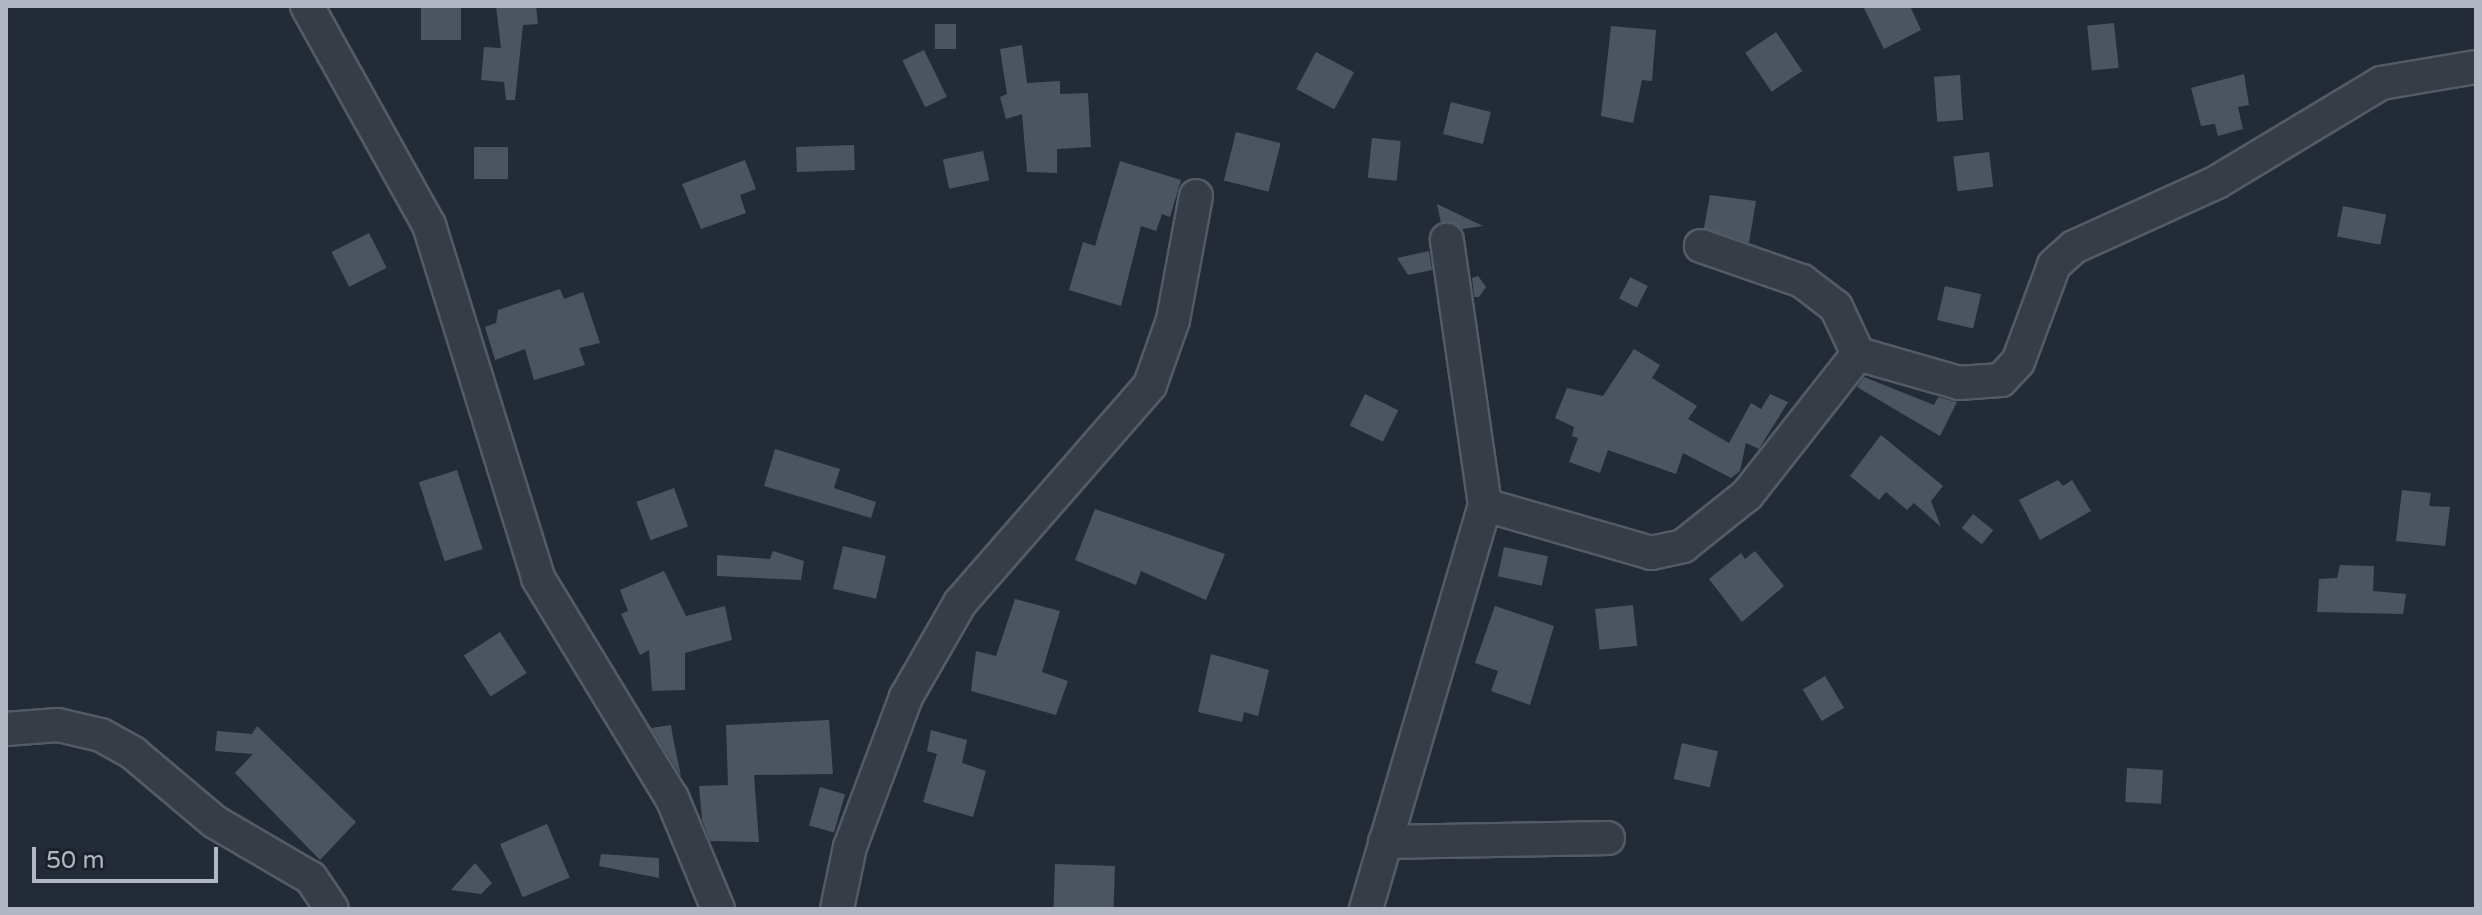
<!DOCTYPE html>
<style>
body{margin:0}
#map{position:relative;width:2482px;height:915px;overflow:hidden;background:#232b36;font-family:"Varela Round",sans-serif}
div>[style]{position:absolute}
.building>*{inset:0;background:#4b5562;transform-origin:0 0}
.roads{filter:drop-shadow(2px 0 #545b65) drop-shadow(-2px 0 #545b65) drop-shadow(0 2px #545b65) drop-shadow(0 -2px #545b65)}
.minor>*{height:32px;margin:-16px;padding:0 16px;transform-origin:16px;border-radius:16px;background:#363d47}
span{translate:-50% -50%;white-space:nowrap;text-align:center;line-height:1.15;-webkit-text-stroke:6px #1c222c;paint-order:stroke}
.frame{position:absolute;inset:0;border:8px solid #b1b8c3;pointer-events:none}
.scale{position:absolute;left:32px;top:847px;width:186px;height:36px;box-sizing:border-box;border:4px solid #b1b8c3;border-top:0;padding-left:10px;font-size:24px;line-height:28px;white-space:nowrap;color:#b1b8c3;-webkit-text-stroke:6px #1c222c;paint-order:stroke}
</style>
<div id="map">
<div class="building">
<div style="left:421px;top:6px;width:40px;height:34px"></div>
<div style="clip-path:polygon(496px 6px,536px 6px,538px 24px,523px 25px,515px 100px,506px 100px,504px 82px,481px 80px,484px 47px,501px 48px)"></div>
<div style="clip-path:polygon(1863px 6px,1910px 6px,1921px 30px,1884px 49px)"></div>
<div style="left:2114px;top:23px;width:45px;height:27px;rotate:84deg"></div>
<div style="left:935px;top:24px;width:21px;height:25px"></div>
<div style="clip-path:polygon(1611px 26px,1656px 30px,1652px 81px,1642px 80px,1633px 123px,1601px 116px)"></div>
<div style="left:1776px;top:32px;width:47px;height:37px;rotate:56deg"></div>
<div style="clip-path:polygon(1022px 45px,1027px 83px,1060px 81px,1060px 94px,1088px 93px,1091px 147px,1057px 149px,1057px 173px,1027px 172px,1022px 114px,1006px 119px,1000px 97px,1007px 94px,1000px 49px)"></div>
<div style="left:924px;top:50px;width:52px;height:24px;rotate:64deg"></div>
<div style="left:1316px;top:52px;width:43px;height:42px;rotate:28deg"></div>
<div style="clip-path:polygon(2244px 74px,2249px 105px,2238px 107px,2243px 129px,2218px 136px,2215px 124px,2201px 126px,2191px 88px)"></div>
<div style="left:1960px;top:75px;width:45px;height:26px;rotate:86deg"></div>
<div style="left:1451px;top:102px;width:41px;height:33px;rotate:14deg"></div>
<div style="left:1236px;top:132px;width:46px;height:50px;rotate:14deg"></div>
<div style="left:1372px;top:138px;width:29px;height:40px;rotate:6deg"></div>
<div style="left:854px;top:145px;width:25px;height:58px;rotate:88deg"></div>
<div style="left:474px;top:147px;width:34px;height:32px"></div>
<div style="left:983px;top:151px;width:30px;height:41px;rotate:78deg"></div>
<div style="left:1989px;top:152px;width:35px;height:36px;rotate:83deg"></div>
<div style="clip-path:polygon(745px 160px,756px 189px,740px 195px,746px 213px,701px 229px,682px 184px)"></div>
<div style="clip-path:polygon(1120px 161px,1181px 180px,1170px 217px,1162px 214px,1156px 231px,1141px 226px,1121px 306px,1069px 290px,1083px 242px,1095px 246px)"></div>
<div style="clip-path:polygon(1710px 195px,1756px 201px,1749px 243px,1704px 228px)"></div>
<div style="clip-path:polygon(1437px 204px,1483px 226px,1462px 229px,1441px 223px)"></div>
<div style="left:2343px;top:206px;width:44px;height:31px;rotate:11deg"></div>
<div style="left:369px;top:233px;width:39px;height:42px;rotate:63deg"></div>
<div style="clip-path:polygon(1429px 251px,1432px 270px,1408px 275px,1397px 258px)"></div>
<div style="clip-path:polygon(1478px 276px,1486px 287px,1479px 297px,1474px 297px,1472px 278px)"></div>
<div style="left:1630px;top:277px;width:20px;height:24px;rotate:27deg"></div>
<div style="left:1945px;top:286px;width:37px;height:35px;rotate:13deg"></div>
<div style="clip-path:polygon(560px 289px,564px 299px,583px 292px,600px 343px,579px 348px,585px 365px,534px 380px,525px 349px,495px 360px,485px 327px,496px 323px,498px 310px)"></div>
<div style="clip-path:polygon(1634px 349px,1660px 365px,1652px 378px,1697px 406px,1688px 419px,1729px 443px,1751px 403px,1761px 409px,1770px 394px,1788px 402px,1759px 449px,1746px 443px,1740px 471px,1731px 478px,1683px 453px,1676px 474px,1608px 450px,1600px 473px,1569px 462px,1578px 438px,1572px 436px,1574px 427px,1555px 418px,1567px 388px,1603px 396px)"></div>
<div style="clip-path:polygon(1864px 377px,1934px 405px,1938px 397px,1957px 402px,1940px 436px,1857px 387px)"></div>
<div style="left:1365px;top:394px;width:37px;height:35px;rotate:26deg"></div>
<div style="clip-path:polygon(1881px 435px,1943px 486px,1931px 501px,1941px 527px,1914px 503px,1907px 510px,1886px 492px,1879px 500px,1850px 476px)"></div>
<div style="clip-path:polygon(775px 449px,840px 469px,834px 488px,876px 502px,871px 518px,764px 486px)"></div>
<div style="left:457px;top:470px;width:83px;height:40px;rotate:72deg"></div>
<div style="clip-path:polygon(2058px 480px,2063px 486px,2072px 480px,2091px 511px,2040px 540px,2019px 500px)"></div>
<div style="left:674px;top:488px;width:41px;height:40px;rotate:70deg"></div>
<div style="clip-path:polygon(2402px 490px,2431px 493px,2429px 506px,2450px 507px,2445px 546px,2396px 541px)"></div>
<div style="clip-path:polygon(1095px 509px,1225px 554px,1206px 600px,1141px 571px,1136px 585px,1075px 560px)"></div>
<div style="left:1973px;top:514px;width:26px;height:18px;rotate:39deg"></div>
<div style="left:843px;top:546px;width:44px;height:44px;rotate:13deg"></div>
<div style="left:1504px;top:547px;width:45px;height:30px;rotate:12deg"></div>
<div style="clip-path:polygon(773px 551px,804px 561px,801px 580px,717px 576px,717px 555px,770px 559px)"></div>
<div style="clip-path:polygon(1755px 551px,1784px 586px,1742px 622px,1709px 579px,1741px 553px,1745px 559px)"></div>
<div style="clip-path:polygon(2340px 565px,2374px 566px,2373px 591px,2406px 594px,2403px 614px,2317px 612px,2319px 579px,2337px 578px)"></div>
<div style="clip-path:polygon(664px 571px,686px 616px,725px 606px,732px 640px,685px 653px,685px 690px,652px 691px,649px 650px,640px 655px,621px 614px,628px 611px,620px 590px)"></div>
<div style="clip-path:polygon(1015px 599px,1060px 611px,1042px 672px,1068px 681px,1056px 715px,971px 691px,976px 651px,996px 656px)"></div>
<div style="left:1633px;top:605px;width:41px;height:38px;rotate:84deg"></div>
<div style="clip-path:polygon(1495px 606px,1554px 626px,1530px 705px,1491px 691px,1498px 671px,1475px 663px)"></div>
<div style="left:500px;top:632px;width:49px;height:43px;rotate:57deg"></div>
<div style="clip-path:polygon(1211px 654px,1269px 670px,1258px 716px,1244px 712px,1242px 722px,1198px 712px)"></div>
<div style="left:1825px;top:676px;width:37px;height:26px;rotate:59deg"></div>
<div style="clip-path:polygon(829px 720px,833px 774px,754px 775px,759px 842px,710px 841px,702px 820px,699px 786px,728px 785px,726px 725px)"></div>
<div style="clip-path:polygon(671px 725px,673px 738px,681px 776px,651px 728px)"></div>
<div style="clip-path:polygon(257px 726px,356px 822px,320px 860px,235px 773px,253px 754px,215px 751px,217px 731px,252px 734px)"></div>
<div style="clip-path:polygon(931px 730px,967px 740px,962px 763px,986px 771px,973px 817px,923px 802px,937px 754px,927px 751px)"></div>
<div style="left:1682px;top:743px;width:37px;height:37px;rotate:13deg"></div>
<div style="left:2127px;top:768px;width:36px;height:34px;rotate:3deg"></div>
<div style="left:820px;top:787px;width:26px;height:40px;rotate:16deg"></div>
<div style="left:547px;top:824px;width:58px;height:51px;rotate:67deg"></div>
<div style="clip-path:polygon(601px 854px,659px 858px,659px 878px,599px 866px)"></div>
<div style="clip-path:polygon(475px 863px,492px 883px,481px 894px,451px 890px)"></div>
<div style="left:1055px;top:864px;width:60px;height:45px;rotate:2deg"></div>
</div>
<div class="roads">
<div class="minor">
<div style="left:307px;top:6px;width:251px;rotate:60.9deg"></div>
<div style="left:429px;top:225px;width:369px;rotate:72.8deg"></div>
<div style="left:538px;top:578px;width:258px;rotate:58.7deg"></div>
<div style="left:672px;top:798px;width:120px;rotate:67.5deg"></div>
<div style="left:1858px;top:354px;width:105px;rotate:16deg"></div>
<div style="left:1959px;top:383px;width:42px;rotate:-4.1deg"></div>
<div style="left:2001px;top:380px;width:25px;rotate:-47deg"></div>
<div style="left:2018px;top:362px;width:103px;rotate:-69.6deg"></div>
<div style="left:2054px;top:265px;width:27px;rotate:-42deg"></div>
<div style="left:2074px;top:247px;width:157px;rotate:-24.4deg"></div>
<div style="left:2217px;top:182px;width:192px;rotate:-31.1deg"></div>
<div style="left:2381px;top:83px;width:96px;rotate:-9.6deg"></div>
<div style="left:1485px;top:505px;width:173px;rotate:16.1deg"></div>
<div style="left:1651px;top:553px;width:33px;rotate:-12deg"></div>
<div style="left:1683px;top:546px;width:82px;rotate:-38.6deg"></div>
<div style="left:1747px;top:495px;width:179px;rotate:-51.8deg"></div>
<div style="left:1858px;top:354px;width:52px;rotate:-115.1deg"></div>
<div style="left:1836px;top:307px;width:43px;rotate:-142.6deg"></div>
<div style="left:1802px;top:281px;width:107px;rotate:-160.9deg"></div>
<div style="left:6px;top:729px;width:52px;rotate:-4.4deg"></div>
<div style="left:58px;top:725px;width:44px;rotate:13.1deg"></div>
<div style="left:101px;top:735px;width:37px;rotate:29deg"></div>
<div style="left:133px;top:753px;width:107px;rotate:40.1deg"></div>
<div style="left:215px;top:822px;width:111px;rotate:30.3deg"></div>
<div style="left:311px;top:878px;width:37px;rotate:56deg"></div>
<div style="left:1385px;top:842px;width:223px;rotate:-1deg"></div>
<div style="left:837px;top:909px;width:63px;rotate:-78.2deg"></div>
<div style="left:850px;top:847px;width:160px;rotate:-69.5deg"></div>
<div style="left:906px;top:697px;width:108px;rotate:-60.1deg"></div>
<div style="left:960px;top:603px;width:289px;rotate:-48.9deg"></div>
<div style="left:1150px;top:385px;width:69px;rotate:-70.5deg"></div>
<div style="left:1173px;top:320px;width:126px;rotate:-79.5deg"></div>
<div style="left:1366px;top:909px;width:421px;rotate:-73.6deg"></div>
<div style="left:1485px;top:505px;width:268px;rotate:-98.2deg"></div>
</div>
</div>
<div class="frame"></div>
<div class="scale">50 m</div>
</div>
